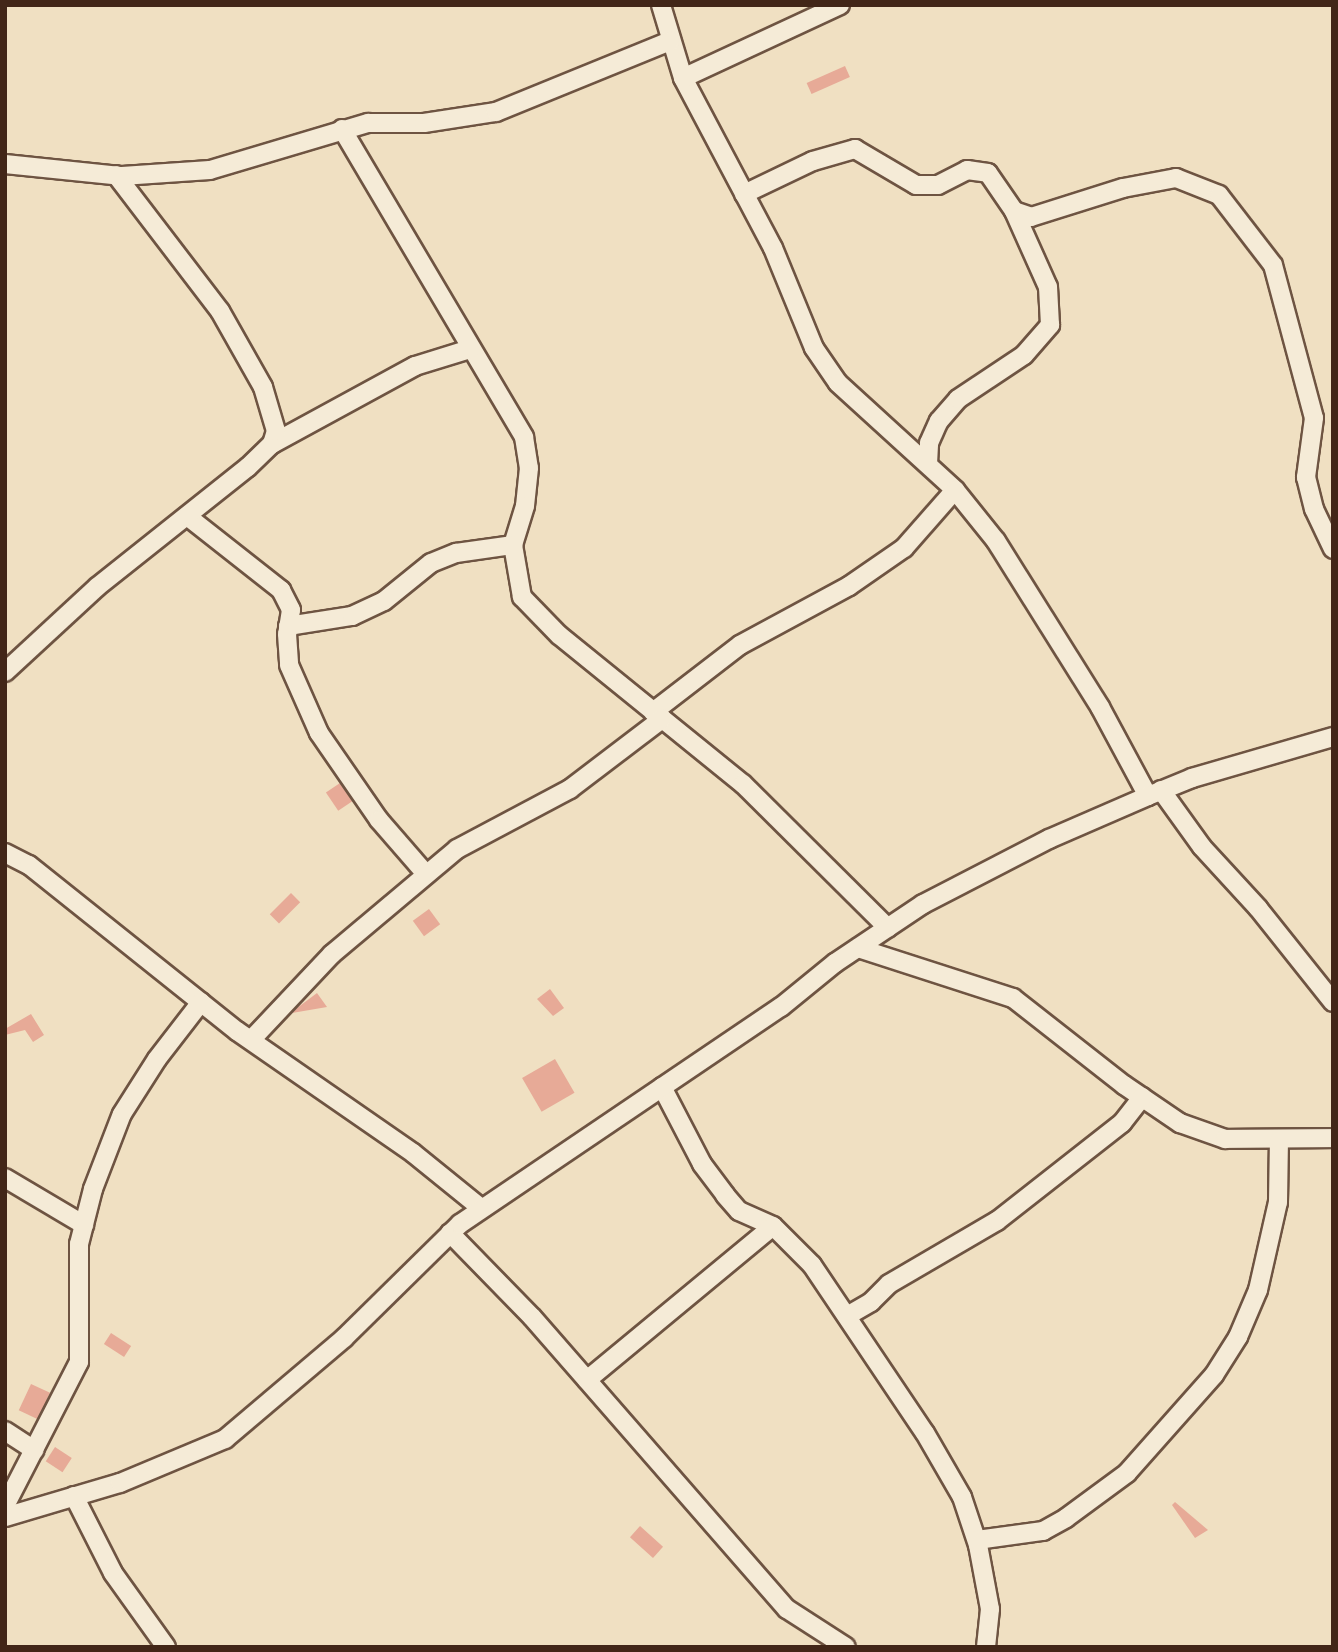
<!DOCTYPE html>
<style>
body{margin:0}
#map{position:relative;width:1338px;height:1652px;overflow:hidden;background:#f0e0c2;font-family:"Old Standard TT",serif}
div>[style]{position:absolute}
.building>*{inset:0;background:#e7aa97;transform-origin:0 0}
.roads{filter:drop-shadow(2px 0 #6e5442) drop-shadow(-2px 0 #6e5442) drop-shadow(0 2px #6e5442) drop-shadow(0 -2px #6e5442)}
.minor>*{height:18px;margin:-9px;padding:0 9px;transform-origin:9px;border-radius:9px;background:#f5ebd7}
span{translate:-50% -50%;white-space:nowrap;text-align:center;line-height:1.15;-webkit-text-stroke:5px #f5ebd7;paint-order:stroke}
.frame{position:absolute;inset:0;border:7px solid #422618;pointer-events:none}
</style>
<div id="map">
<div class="building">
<div style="left:845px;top:66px;width:12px;height:42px;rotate:66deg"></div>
<div style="left:340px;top:783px;width:22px;height:17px;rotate:56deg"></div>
<div style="left:291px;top:893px;width:13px;height:30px;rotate:45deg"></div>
<div style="left:429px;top:909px;width:19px;height:20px;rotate:54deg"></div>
<div style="clip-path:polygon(550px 989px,564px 1008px,553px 1016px,537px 999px)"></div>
<div style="clip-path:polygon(317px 993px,327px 1007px,292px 1013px,297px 1008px)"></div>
<div style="clip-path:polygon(31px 1014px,44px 1035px,33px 1042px,25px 1030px,5px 1035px,5px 1029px)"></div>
<div style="left:555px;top:1059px;width:39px;height:38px;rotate:60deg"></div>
<div style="left:111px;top:1333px;width:24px;height:13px;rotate:33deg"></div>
<div style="left:31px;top:1384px;width:21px;height:29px;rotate:25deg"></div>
<div style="left:55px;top:1447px;width:20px;height:17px;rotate:33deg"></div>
<div style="clip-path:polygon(1175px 1502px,1208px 1530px,1195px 1538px,1172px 1505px)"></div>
<div style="left:640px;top:1526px;width:31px;height:15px;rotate:42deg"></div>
</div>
<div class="roads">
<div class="minor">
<div style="left:661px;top:5px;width:76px;rotate:73.2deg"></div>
<div style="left:683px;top:78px;width:192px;rotate:62.1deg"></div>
<div style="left:773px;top:248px;width:108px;rotate:67.7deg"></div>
<div style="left:814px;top:348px;width:42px;rotate:55.6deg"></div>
<div style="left:838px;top:383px;width:159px;rotate:42.4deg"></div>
<div style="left:955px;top:490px;width:65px;rotate:51.2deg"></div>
<div style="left:996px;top:541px;width:196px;rotate:57.9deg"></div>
<div style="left:1100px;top:707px;width:101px;rotate:61.7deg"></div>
<div style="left:683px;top:78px;width:173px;rotate:-24.9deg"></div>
<div style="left:342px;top:129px;width:358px;rotate:59.4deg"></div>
<div style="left:524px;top:437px;width:31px;rotate:81deg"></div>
<div style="left:529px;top:468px;width:38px;rotate:96deg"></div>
<div style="left:525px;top:506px;width:41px;rotate:107.1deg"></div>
<div style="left:513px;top:545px;width:53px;rotate:80.2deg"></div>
<div style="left:522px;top:597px;width:53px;rotate:45.8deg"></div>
<div style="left:559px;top:635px;width:237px;rotate:39deg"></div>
<div style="left:743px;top:784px;width:204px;rotate:44.8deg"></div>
<div style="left:5px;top:164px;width:118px;rotate:5.9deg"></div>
<div style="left:122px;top:176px;width:88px;rotate:-3.9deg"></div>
<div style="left:210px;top:170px;width:165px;rotate:-16.6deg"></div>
<div style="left:368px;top:123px;width:56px"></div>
<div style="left:424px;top:123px;width:73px;rotate:-8.7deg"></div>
<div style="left:496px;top:112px;width:188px;rotate:-22.2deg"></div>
<div style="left:744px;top:194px;width:76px;rotate:-25.6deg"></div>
<div style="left:813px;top:161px;width:44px;rotate:-15.9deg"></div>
<div style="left:855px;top:149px;width:71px;rotate:30.5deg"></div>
<div style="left:916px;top:185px;width:22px"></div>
<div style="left:938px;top:185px;width:33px;rotate:-27deg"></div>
<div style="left:967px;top:170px;width:21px;rotate:8deg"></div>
<div style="left:988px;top:173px;width:46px;rotate:55.6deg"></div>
<div style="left:1014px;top:211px;width:18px;rotate:19deg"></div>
<div style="left:1031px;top:217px;width:96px;rotate:-17.5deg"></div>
<div style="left:1123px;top:188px;width:54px;rotate:-10.7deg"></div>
<div style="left:1176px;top:178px;width:46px;rotate:21.6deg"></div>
<div style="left:1219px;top:195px;width:88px;rotate:52.4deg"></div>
<div style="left:1273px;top:265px;width:158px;rotate:75deg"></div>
<div style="left:1314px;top:418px;width:60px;rotate:97.7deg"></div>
<div style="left:1306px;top:477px;width:33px;rotate:76deg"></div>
<div style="left:1314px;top:509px;width:44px;rotate:64.6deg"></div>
<div style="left:272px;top:444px;width:163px;rotate:-28.6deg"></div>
<div style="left:415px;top:366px;width:58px;rotate:-17.2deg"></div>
<div style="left:928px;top:464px;width:21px;rotate:-87deg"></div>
<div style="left:929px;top:443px;width:24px;rotate:-66deg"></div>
<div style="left:939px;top:421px;width:29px;rotate:-49deg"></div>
<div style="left:958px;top:399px;width:79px;rotate:-33.7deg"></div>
<div style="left:1024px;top:355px;width:40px;rotate:-49deg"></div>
<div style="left:1050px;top:325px;width:38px;rotate:-93deg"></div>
<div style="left:1048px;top:287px;width:83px;rotate:-114.1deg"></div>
<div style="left:187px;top:516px;width:120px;rotate:38.2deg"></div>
<div style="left:281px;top:590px;width:22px;rotate:63deg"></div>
<div style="left:291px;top:610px;width:24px;rotate:99deg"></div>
<div style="left:287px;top:634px;width:31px;rotate:86deg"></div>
<div style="left:289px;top:665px;width:74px;rotate:66.2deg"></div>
<div style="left:319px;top:733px;width:106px;rotate:55.4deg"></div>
<div style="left:379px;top:820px;width:72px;rotate:49deg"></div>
<div style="left:288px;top:626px;width:65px;rotate:-8.9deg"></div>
<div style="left:352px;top:616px;width:35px;rotate:-25deg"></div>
<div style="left:384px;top:601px;width:60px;rotate:-39deg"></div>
<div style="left:431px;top:563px;width:27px;rotate:-22deg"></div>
<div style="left:456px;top:553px;width:58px;rotate:-8deg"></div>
<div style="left:5px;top:672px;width:125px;rotate:-42.7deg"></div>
<div style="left:97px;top:587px;width:193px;rotate:-38.5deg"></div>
<div style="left:248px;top:467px;width:33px;rotate:-44deg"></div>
<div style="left:272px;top:444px;width:14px;rotate:-73deg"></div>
<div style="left:276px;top:431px;width:46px;rotate:-106.5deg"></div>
<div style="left:263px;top:387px;width:87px;rotate:-119.5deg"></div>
<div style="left:220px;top:311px;width:171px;rotate:-127.4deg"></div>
<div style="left:653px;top:712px;width:110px;rotate:-37.6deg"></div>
<div style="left:740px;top:645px;width:124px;rotate:-28.4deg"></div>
<div style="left:849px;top:586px;width:67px;rotate:-34.6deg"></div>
<div style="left:904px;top:548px;width:77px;rotate:-48.7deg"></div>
<div style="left:1161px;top:790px;width:70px;rotate:54.3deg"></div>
<div style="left:1202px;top:847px;width:83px;rotate:47.4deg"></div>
<div style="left:1258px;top:908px;width:120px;rotate:51.4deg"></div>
<div style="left:5px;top:853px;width:27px;rotate:27deg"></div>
<div style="left:29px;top:865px;width:266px;rotate:38.6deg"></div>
<div style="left:237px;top:1031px;width:214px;rotate:34.7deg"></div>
<div style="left:413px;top:1153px;width:87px;rotate:39deg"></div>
<div style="left:858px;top:948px;width:163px;rotate:17.9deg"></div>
<div style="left:1013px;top:998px;width:141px;rotate:38.1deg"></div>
<div style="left:1124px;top:1085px;width:68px;rotate:34.2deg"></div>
<div style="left:1180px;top:1123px;width:48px;rotate:19.6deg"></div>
<div style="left:1225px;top:1139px;width:108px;rotate:-0.5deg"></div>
<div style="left:251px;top:1040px;width:118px;rotate:-46.7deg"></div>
<div style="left:332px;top:954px;width:163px;rotate:-40deg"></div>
<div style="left:457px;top:849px;width:128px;rotate:-28deg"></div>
<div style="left:570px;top:789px;width:116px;rotate:-37.3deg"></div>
<div style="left:662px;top:1087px;width:87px;rotate:62.5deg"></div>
<div style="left:702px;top:1164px;width:39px;rotate:53deg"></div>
<div style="left:725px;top:1195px;width:21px;rotate:49deg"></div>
<div style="left:739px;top:1211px;width:37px;rotate:24deg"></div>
<div style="left:773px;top:1226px;width:55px;rotate:45deg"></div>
<div style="left:812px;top:1265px;width:202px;rotate:56.1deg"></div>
<div style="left:925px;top:1433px;width:74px;rotate:60deg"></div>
<div style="left:962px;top:1497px;width:51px;rotate:71.6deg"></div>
<div style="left:978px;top:1545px;width:65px;rotate:79.4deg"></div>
<div style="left:990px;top:1609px;width:38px;rotate:96deg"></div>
<div style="left:5px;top:1178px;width:92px;rotate:30.7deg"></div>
<div style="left:450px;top:1233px;width:117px;rotate:45.7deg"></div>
<div style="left:532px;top:1317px;width:388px;rotate:48.9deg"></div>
<div style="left:787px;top:1609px;width:70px;rotate:32.8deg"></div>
<div style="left:847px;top:1316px;width:28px;rotate:-30deg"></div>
<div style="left:871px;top:1302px;width:25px;rotate:-45deg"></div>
<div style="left:889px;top:1284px;width:125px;rotate:-30.3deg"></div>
<div style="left:997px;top:1221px;width:159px;rotate:-38.1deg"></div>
<div style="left:1122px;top:1123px;width:33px;rotate:-52deg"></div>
<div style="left:587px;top:1380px;width:241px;rotate:-39.6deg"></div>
<div style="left:5px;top:1431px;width:35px;rotate:33deg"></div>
<div style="left:74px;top:1496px;width:86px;rotate:63.1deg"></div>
<div style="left:113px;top:1573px;width:91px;rotate:54.4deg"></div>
<div style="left:5px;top:1506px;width:162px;rotate:-62.8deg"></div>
<div style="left:79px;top:1362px;width:118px;rotate:-90deg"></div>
<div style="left:79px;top:1244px;width:57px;rotate:-75.7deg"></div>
<div style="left:93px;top:1189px;width:80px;rotate:-68.9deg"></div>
<div style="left:122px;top:1114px;width:65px;rotate:-57.5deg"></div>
<div style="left:157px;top:1059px;width:72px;rotate:-52.3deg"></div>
<div style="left:5px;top:1517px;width:120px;rotate:-16.5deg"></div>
<div style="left:120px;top:1483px;width:114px;rotate:-22.7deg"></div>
<div style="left:225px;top:1439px;width:156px;rotate:-40.3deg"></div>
<div style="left:344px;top:1338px;width:163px;rotate:-44.5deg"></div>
<div style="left:460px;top:1224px;width:387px;rotate:-34.1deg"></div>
<div style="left:781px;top:1007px;width:70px;rotate:-39.2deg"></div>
<div style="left:835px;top:963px;width:106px;rotate:-33.8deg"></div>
<div style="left:923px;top:904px;width:142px;rotate:-27.3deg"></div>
<div style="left:1049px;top:839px;width:108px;rotate:-23.5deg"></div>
<div style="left:1148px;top:796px;width:48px;rotate:-22.2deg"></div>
<div style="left:1192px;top:778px;width:147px;rotate:-16.2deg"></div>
<div style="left:977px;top:1540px;width:67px;rotate:-7.8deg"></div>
<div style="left:1043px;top:1531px;width:26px;rotate:-29deg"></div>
<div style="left:1066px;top:1518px;width:76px;rotate:-36.4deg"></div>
<div style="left:1127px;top:1473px;width:131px;rotate:-48.4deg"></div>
<div style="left:1214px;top:1375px;width:45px;rotate:-57.7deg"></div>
<div style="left:1238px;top:1337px;width:51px;rotate:-66.9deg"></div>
<div style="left:1258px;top:1290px;width:90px;rotate:-77.2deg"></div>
<div style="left:1278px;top:1202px;width:61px;rotate:-89.1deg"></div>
</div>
</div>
<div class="frame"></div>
</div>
